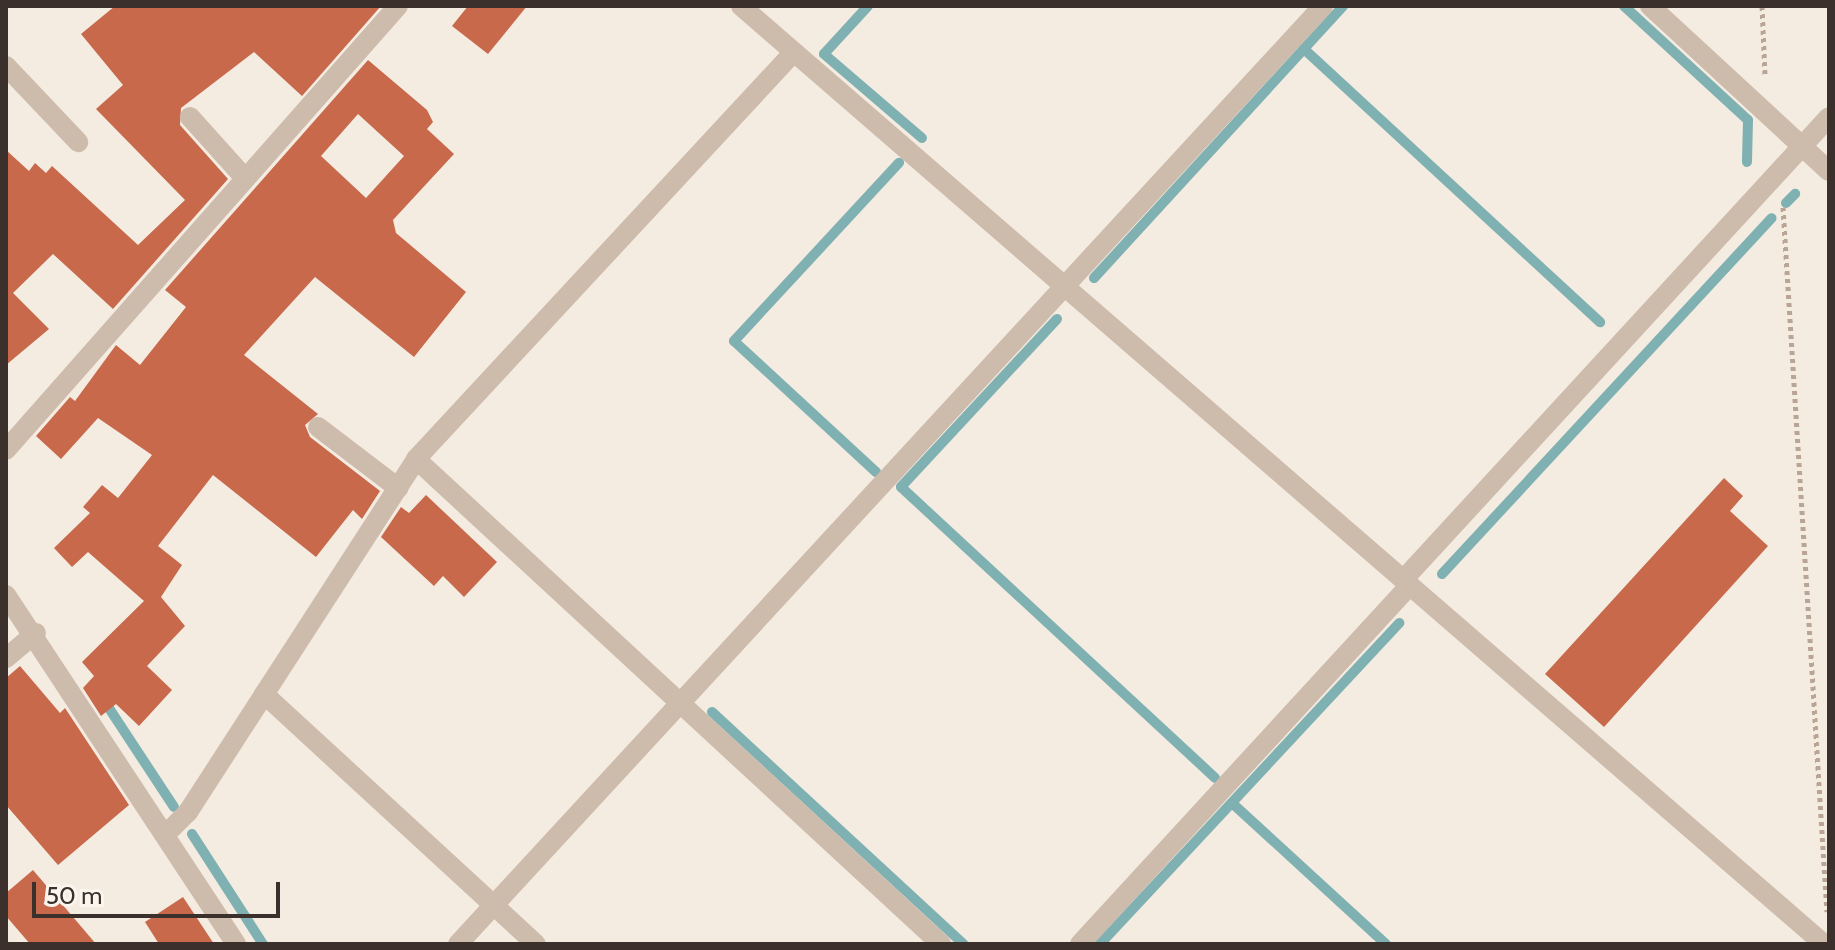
<!DOCTYPE html>
<style>
body{margin:0}
#map{position:relative;width:1835px;height:950px;overflow:hidden;background:#f4ebe1;font-family:Cabin,sans-serif}
div>[style]{position:absolute}
.stream>*{height:10px;margin:-5px;padding:0 5px;transform-origin:5px;border-radius:5px;background:#7fb0b2}
.building>*{inset:0;background:#c8694b}
.path>*{height:5px;margin-top:-2.5px;transform-origin:0;background:repeating-linear-gradient(90deg,#b9a596 0 4px,transparent 0 8px)}
.minor>*{height:20px;margin:-10px;padding:0 10px;transform-origin:10px;border-radius:10px;background:#cdbbac}
span{translate:-50% -50%;white-space:nowrap;text-align:center;line-height:1.15;-webkit-text-stroke:6px #fbf5ee;paint-order:stroke}
.frame{position:absolute;inset:0;border:8px solid #3b302b;pointer-events:none}
.scale{position:absolute;left:32px;top:882px;width:248px;height:36px;box-sizing:border-box;border:4px solid #3b302b;border-top:0;padding-left:10px;font-size:24px;line-height:28px;white-space:nowrap;color:#3b302b;-webkit-text-stroke:6px #fbf5ee;paint-order:stroke}
</style>
<div id="map">
<div class="stream">
<div style="left:868px;top:6px;width:65px;rotate:132.5deg"></div>
<div style="left:824px;top:54px;width:129px;rotate:40.6deg"></div>
<div style="left:1624px;top:6px;width:168px;rotate:42.6deg"></div>
<div style="left:1748px;top:120px;width:42px;rotate:91.4deg"></div>
<div style="left:1304px;top:49px;width:403px;rotate:42.7deg"></div>
<div style="left:1786px;top:203px;width:13px;rotate:-45deg"></div>
<div style="left:1094px;top:278px;width:369px;rotate:-47.5deg"></div>
<div style="left:1057px;top:319px;width:229px;rotate:132.9deg"></div>
<div style="left:901px;top:487px;width:428px;rotate:42.8deg"></div>
<div style="left:876px;top:472px;width:193px;rotate:-137.3deg"></div>
<div style="left:734px;top:341px;width:243px;rotate:-47.2deg"></div>
<div style="left:1442px;top:574px;width:485px;rotate:-47.2deg"></div>
<div style="left:103px;top:699px;width:129px;rotate:56.7deg"></div>
<div style="left:712px;top:712px;width:342px;rotate:42.7deg"></div>
<div style="left:1232px;top:803px;width:209px;rotate:42.5deg"></div>
<div style="left:192px;top:834px;width:131px;rotate:57.2deg"></div>
<div style="left:1100px;top:944px;width:439px;rotate:-47deg"></div>
</div>
<div class="building">
<div style="clip-path:polygon(115px 6px,381px 6px,302px 96px,254px 52px,181px 108px,180px 125px,228px 179px,113px 309px,53px 254px,13px 293px,49px 329px,6px 365px,6px 150px,29px 171px,35px 163px,46px 173px,52px 166px,138px 245px,185px 200px,96px 109px,123px 85px,81px 34px)"></div>
<div style="clip-path:polygon(468px 6px,527px 6px,488px 54px,452px 26px)"></div>
<div style="clip-path:polygon(evenodd,368px 60px,427px 110px,433px 122px,427px 129px,454px 154px,393px 220px,396px 233px,466px 292px,414px 357px,315px 277px,244px 355px,318px 414px,305px 425px,310px 437px,380px 491px,362px 519px,353px 510px,316px 557px,213px 475px,158px 546px,182px 565px,161px 597px,185px 626px,147px 666px,172px 690px,139px 726px,116px 704px,101px 716px,83px 688px,94px 676px,82px 662px,144px 601px,88px 552px,72px 567px,54px 548px,90px 513px,83px 507px,102px 485px,118px 498px,152px 455px,98px 418px,61px 459px,36px 436px,70px 397px,75px 401px,116px 345px,140px 365px,186px 307px,165px 290px,368px 60px,358px 114px,404px 156px,366px 198px,321px 156px,358px 114px)"></div>
<div style="clip-path:polygon(1724px 478px,1743px 496px,1730px 511px,1768px 546px,1604px 727px,1545px 674px)"></div>
<div style="clip-path:polygon(426px 495px,497px 562px,464px 597px,443px 576px,434px 586px,381px 537px,401px 507px,409px 513px)"></div>
<div style="clip-path:polygon(20px 666px,60px 713px,65px 708px,129px 805px,58px 865px,6px 805px,6px 678px)"></div>
<div style="clip-path:polygon(33px 870px,96px 944px,30px 944px,6px 916px,6px 893px)"></div>
<div style="clip-path:polygon(183px 897px,214px 944px,159px 944px,145px 922px)"></div>
</div>
<div class="path">
<div style="left:1762px;top:6px;width:69px;rotate:87.5deg"></div>
<div style="left:1783px;top:207px;width:706px;rotate:86.43deg"></div>
</div>
<div class="minor">
<div style="left:741px;top:6px;width:1433px;rotate:40.9deg"></div>
<div style="left:1650px;top:6px;width:243px;rotate:42.7deg"></div>
<div style="left:6px;top:66px;width:105px;rotate:46.5deg"></div>
<div style="left:190px;top:117px;width:79px;rotate:48.1deg"></div>
<div style="left:318px;top:427px;width:101px;rotate:37.3deg"></div>
<div style="left:6px;top:450px;width:592px;rotate:-48.56deg"></div>
<div style="left:416px;top:459px;width:715px;rotate:42.73deg"></div>
<div style="left:1403px;top:580px;width:629px;rotate:-47.38deg"></div>
<div style="left:6px;top:595px;width:418px;rotate:56.6deg"></div>
<div style="left:6px;top:658px;width:39px;rotate:-40deg"></div>
<div style="left:264px;top:694px;width:369px;rotate:42.6deg"></div>
<div style="left:167px;top:833px;width:30px;rotate:-45deg"></div>
<div style="left:188px;top:812px;width:420px;rotate:-57.1deg"></div>
<div style="left:416px;top:459px;width:555px;rotate:-47.12deg"></div>
<div style="left:458px;top:944px;width:1276px;rotate:-47.32deg"></div>
<div style="left:1080px;top:944px;width:486px;rotate:-47.4deg"></div>
</div>
<div class="frame"></div>
<div class="scale">50 m</div>
</div>
